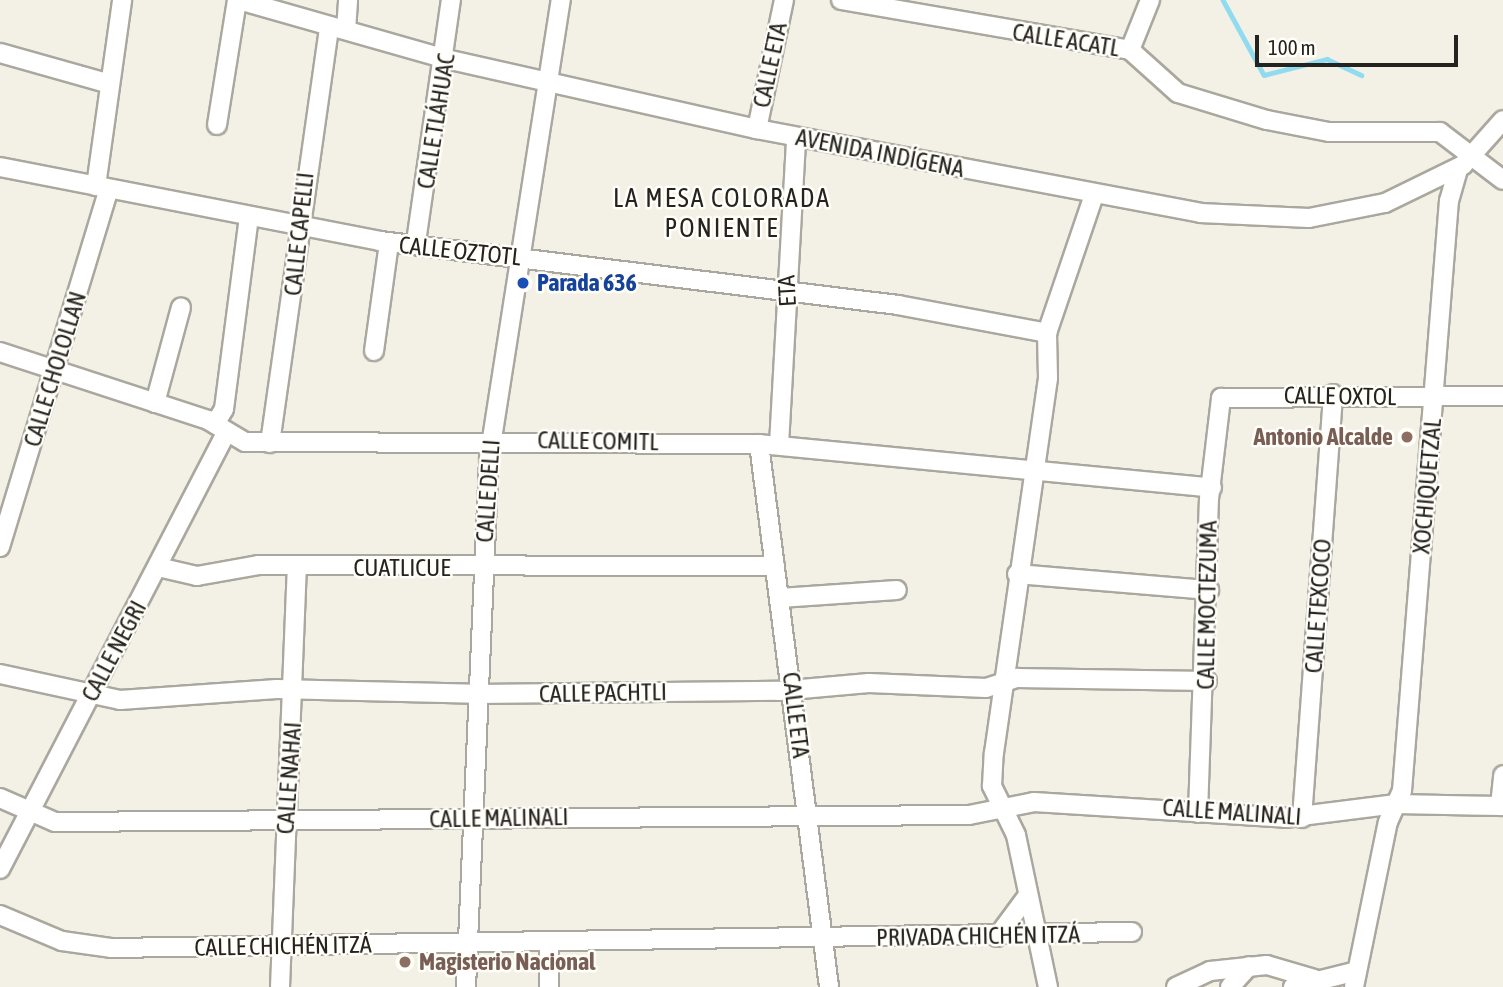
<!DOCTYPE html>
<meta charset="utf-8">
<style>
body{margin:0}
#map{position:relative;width:1503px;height:987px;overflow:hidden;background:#f3f1e6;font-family:"Asap Condensed",sans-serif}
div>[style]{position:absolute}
.stream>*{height:4.5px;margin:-2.25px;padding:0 2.25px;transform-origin:2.25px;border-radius:2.25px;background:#90dbf0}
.roads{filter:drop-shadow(2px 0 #aaa89e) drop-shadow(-2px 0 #aaa89e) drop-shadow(0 2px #aaa89e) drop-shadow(0 -2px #aaa89e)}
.minor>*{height:18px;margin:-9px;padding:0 9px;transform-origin:9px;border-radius:9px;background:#fff}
.dots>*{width:19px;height:19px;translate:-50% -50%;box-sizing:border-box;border:4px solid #fffef9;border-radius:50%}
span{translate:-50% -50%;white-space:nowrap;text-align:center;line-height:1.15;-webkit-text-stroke:5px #fffef9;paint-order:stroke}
.street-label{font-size:24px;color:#24231f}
.transit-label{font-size:24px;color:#164399;font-weight:700}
.left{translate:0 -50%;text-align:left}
.education-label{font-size:24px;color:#785e54;font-weight:700}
.right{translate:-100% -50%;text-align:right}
.neighbourhood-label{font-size:26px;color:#24231f;letter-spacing:2px}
.scale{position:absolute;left:1255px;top:35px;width:203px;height:32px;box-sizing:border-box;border:4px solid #24231f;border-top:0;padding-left:9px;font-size:21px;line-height:24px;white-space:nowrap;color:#24231f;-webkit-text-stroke:5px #fffef9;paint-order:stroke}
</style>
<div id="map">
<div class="stream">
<div style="left:1223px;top:0;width:85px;rotate:61.3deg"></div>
<div style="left:1264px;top:75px;width:65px;rotate:-14.3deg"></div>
<div style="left:1327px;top:59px;width:38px;rotate:25deg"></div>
</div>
<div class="roads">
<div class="minor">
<div style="left:239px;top:0;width:215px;rotate:15.9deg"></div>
<div style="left:446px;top:59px;width:319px;rotate:12.7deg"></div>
<div style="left:757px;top:129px;width:451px;rotate:10.7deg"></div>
<div style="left:1200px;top:213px;width:109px;rotate:2.6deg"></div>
<div style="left:1309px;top:218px;width:77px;rotate:-11.2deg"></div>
<div style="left:1385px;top:203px;width:87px;rotate:-26deg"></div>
<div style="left:1463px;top:165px;width:60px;rotate:-48.4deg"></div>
<div style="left:841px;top:0;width:293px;rotate:9.8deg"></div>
<div style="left:1130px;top:50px;width:64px;rotate:41.9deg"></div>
<div style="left:1178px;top:93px;width:93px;rotate:16.9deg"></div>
<div style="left:1267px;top:120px;width:63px;rotate:11deg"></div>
<div style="left:1329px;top:132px;width:111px"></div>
<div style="left:1440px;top:132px;width:79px;rotate:37.3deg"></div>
<div style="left:346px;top:30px;width:30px;rotate:-86deg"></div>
<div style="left:1130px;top:50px;width:54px;rotate:-68.2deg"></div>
<div style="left:0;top:53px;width:111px;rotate:15.7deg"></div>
<div style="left:217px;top:125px;width:127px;rotate:-80.9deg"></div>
<div style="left:757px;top:129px;width:132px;rotate:-78.2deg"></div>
<div style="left:0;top:167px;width:387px;rotate:11deg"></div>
<div style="left:380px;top:241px;width:522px;rotate:7.04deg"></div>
<div style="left:898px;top:305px;width:152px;rotate:10.6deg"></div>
<div style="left:96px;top:186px;width:188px;rotate:-82deg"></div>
<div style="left:416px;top:242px;width:245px;rotate:-81.8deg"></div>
<div style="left:374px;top:351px;width:109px;rotate:-82.1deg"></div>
<div style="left:0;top:352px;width:219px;rotate:18.1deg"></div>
<div style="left:208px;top:420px;width:43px;rotate:30.7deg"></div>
<div style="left:245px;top:442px;width:514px;rotate:0.22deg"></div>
<div style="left:759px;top:444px;width:455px;rotate:5.5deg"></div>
<div style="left:155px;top:403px;width:99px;rotate:-74.8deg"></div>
<div style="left:215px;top:424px;width:17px;rotate:-59deg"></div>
<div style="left:224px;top:409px;width:194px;rotate:-82.6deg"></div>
<div style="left:270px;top:443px;width:421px;rotate:-81.9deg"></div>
<div style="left:759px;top:444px;width:547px;rotate:82.65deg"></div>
<div style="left:779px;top:445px;width:308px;rotate:-86.8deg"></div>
<div style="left:0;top:547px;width:372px;rotate:-73.1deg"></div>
<div style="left:158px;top:567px;width:40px;rotate:13deg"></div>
<div style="left:197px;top:576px;width:62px;rotate:-10.2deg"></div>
<div style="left:258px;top:565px;width:517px;rotate:0.11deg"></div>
<div style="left:1017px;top:574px;width:193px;rotate:4.8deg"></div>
<div style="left:780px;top:598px;width:117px;rotate:-3.9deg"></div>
<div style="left:0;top:674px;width:123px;rotate:12.2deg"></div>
<div style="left:120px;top:700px;width:157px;rotate:-4deg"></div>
<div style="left:277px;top:689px;width:198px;rotate:1.4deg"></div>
<div style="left:475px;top:694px;width:304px;rotate:-0.6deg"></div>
<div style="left:779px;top:691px;width:90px;rotate:-5.1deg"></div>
<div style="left:869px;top:683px;width:117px;rotate:2.4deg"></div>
<div style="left:986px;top:688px;width:33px;rotate:-18deg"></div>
<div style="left:1017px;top:678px;width:190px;rotate:0.9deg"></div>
<div style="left:0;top:798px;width:60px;rotate:23.6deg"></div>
<div style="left:55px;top:822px;width:914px;rotate:-0.44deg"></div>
<div style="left:969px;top:815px;width:66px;rotate:-11.3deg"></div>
<div style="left:1034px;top:802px;width:252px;rotate:3.6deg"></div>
<div style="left:1285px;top:818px;width:112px;rotate:-7.2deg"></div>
<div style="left:1396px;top:804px;width:107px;rotate:1.1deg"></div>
<div style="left:1500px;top:806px;width:31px;rotate:-84deg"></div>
<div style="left:1198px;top:813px;width:314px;rotate:-88deg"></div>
<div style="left:1209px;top:499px;width:102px;rotate:-83.2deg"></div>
<div style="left:1221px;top:398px;width:282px;rotate:-0.4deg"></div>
<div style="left:1302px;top:818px;width:425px;rotate:-85.8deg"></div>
<div style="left:0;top:869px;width:491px;rotate:-62.6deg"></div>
<div style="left:0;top:915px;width:67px;rotate:22.8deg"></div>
<div style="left:62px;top:941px;width:49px;rotate:8.1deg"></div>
<div style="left:111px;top:948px;width:1021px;rotate:-0.9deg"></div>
<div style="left:997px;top:937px;width:49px;rotate:-53.4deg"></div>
<div style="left:280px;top:987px;width:419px;rotate:-87.7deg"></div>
<div style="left:466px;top:987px;width:529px;rotate:-87.51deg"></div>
<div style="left:489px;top:458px;width:464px;rotate:-81.1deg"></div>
<div style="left:549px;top:987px;width:44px;rotate:-90deg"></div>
<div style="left:1048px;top:987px;width:155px;rotate:-101.9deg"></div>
<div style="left:1016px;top:835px;width:55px;rotate:-116.1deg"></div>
<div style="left:992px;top:786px;width:33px;rotate:-87deg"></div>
<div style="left:994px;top:753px;width:379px;rotate:-81.8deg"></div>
<div style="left:1048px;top:378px;width:45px;rotate:-91.3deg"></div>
<div style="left:1047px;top:333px;width:146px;rotate:-71.2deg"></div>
<div style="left:1176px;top:987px;width:38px;rotate:-25deg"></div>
<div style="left:1210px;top:971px;width:57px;rotate:-6deg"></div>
<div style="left:1267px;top:965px;width:49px;rotate:16.6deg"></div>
<div style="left:1230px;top:987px;width:28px;rotate:-48deg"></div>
<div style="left:1293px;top:987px;width:66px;rotate:-14deg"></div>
<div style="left:1354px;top:987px;width:168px;rotate:-78.4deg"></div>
<div style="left:1388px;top:822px;width:34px;rotate:-66deg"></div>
<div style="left:1402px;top:791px;width:592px;rotate:-85.45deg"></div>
<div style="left:1449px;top:201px;width:33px;rotate:-74deg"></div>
</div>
</div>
<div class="dots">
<div style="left:523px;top:283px;background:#1a4fb4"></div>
<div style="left:1407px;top:437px;background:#8d6e63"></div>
<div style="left:405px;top:962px;background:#8d6e63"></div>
</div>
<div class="street-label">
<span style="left:1066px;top:40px;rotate:9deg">CALLE ACATL</span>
<span style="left:770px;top:65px;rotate:-78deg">CALLE ETA</span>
<span style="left:436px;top:121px;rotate:-81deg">CALLE TLÁHUAC</span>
<span style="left:880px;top:153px;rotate:11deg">AVENIDA INDÍGENA</span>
<span style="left:299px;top:234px;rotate:-84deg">CALLE CAPELLI</span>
<span style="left:460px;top:251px;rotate:6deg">CALLE OZTOTL</span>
<span style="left:787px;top:291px;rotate:-93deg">ETA</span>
<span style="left:55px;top:369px;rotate:-73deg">CALLE CHOLOLLAN</span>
<span style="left:1340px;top:396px;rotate:1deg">CALLE OXTOL</span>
<span style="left:598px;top:441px;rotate:1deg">CALLE COMITL</span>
<span style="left:1427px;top:486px;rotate:-85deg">XOCHIQUETZAL</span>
<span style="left:488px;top:491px;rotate:-86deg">CALLE DELLI</span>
<span style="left:402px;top:568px">CUATLICUE</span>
<span style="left:1207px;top:605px;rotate:-89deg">CALLE MOCTEZUMA</span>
<span style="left:1318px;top:606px;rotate:-86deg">CALLE TEXCOCO</span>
<span style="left:114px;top:651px;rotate:-62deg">CALLE NEGRI</span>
<span style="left:603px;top:693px;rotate:-1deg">CALLE PACHTLI</span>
<span style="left:796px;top:715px;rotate:83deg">CALLE ETA</span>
<span style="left:289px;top:778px;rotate:-86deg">CALLE NAHAI</span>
<span style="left:1232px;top:812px;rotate:4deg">CALLE MALINALI</span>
<span style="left:499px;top:818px;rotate:-1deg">CALLE MALINALI</span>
<span style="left:978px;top:936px;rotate:-1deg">PRIVADA CHICHÉN ITZÁ</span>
<span style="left:283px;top:946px;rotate:-1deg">CALLE CHICHÉN ITZÁ</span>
</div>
<div class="transit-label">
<span class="left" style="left:537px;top:283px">Parada 636</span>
</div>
<div class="education-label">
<span class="right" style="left:1393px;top:437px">Antonio Alcalde</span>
<span class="left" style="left:419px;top:962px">Magisterio Nacional</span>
</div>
<div class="neighbourhood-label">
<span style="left:722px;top:214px">LA MESA COLORADA<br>PONIENTE</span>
</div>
<div class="scale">100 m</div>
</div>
